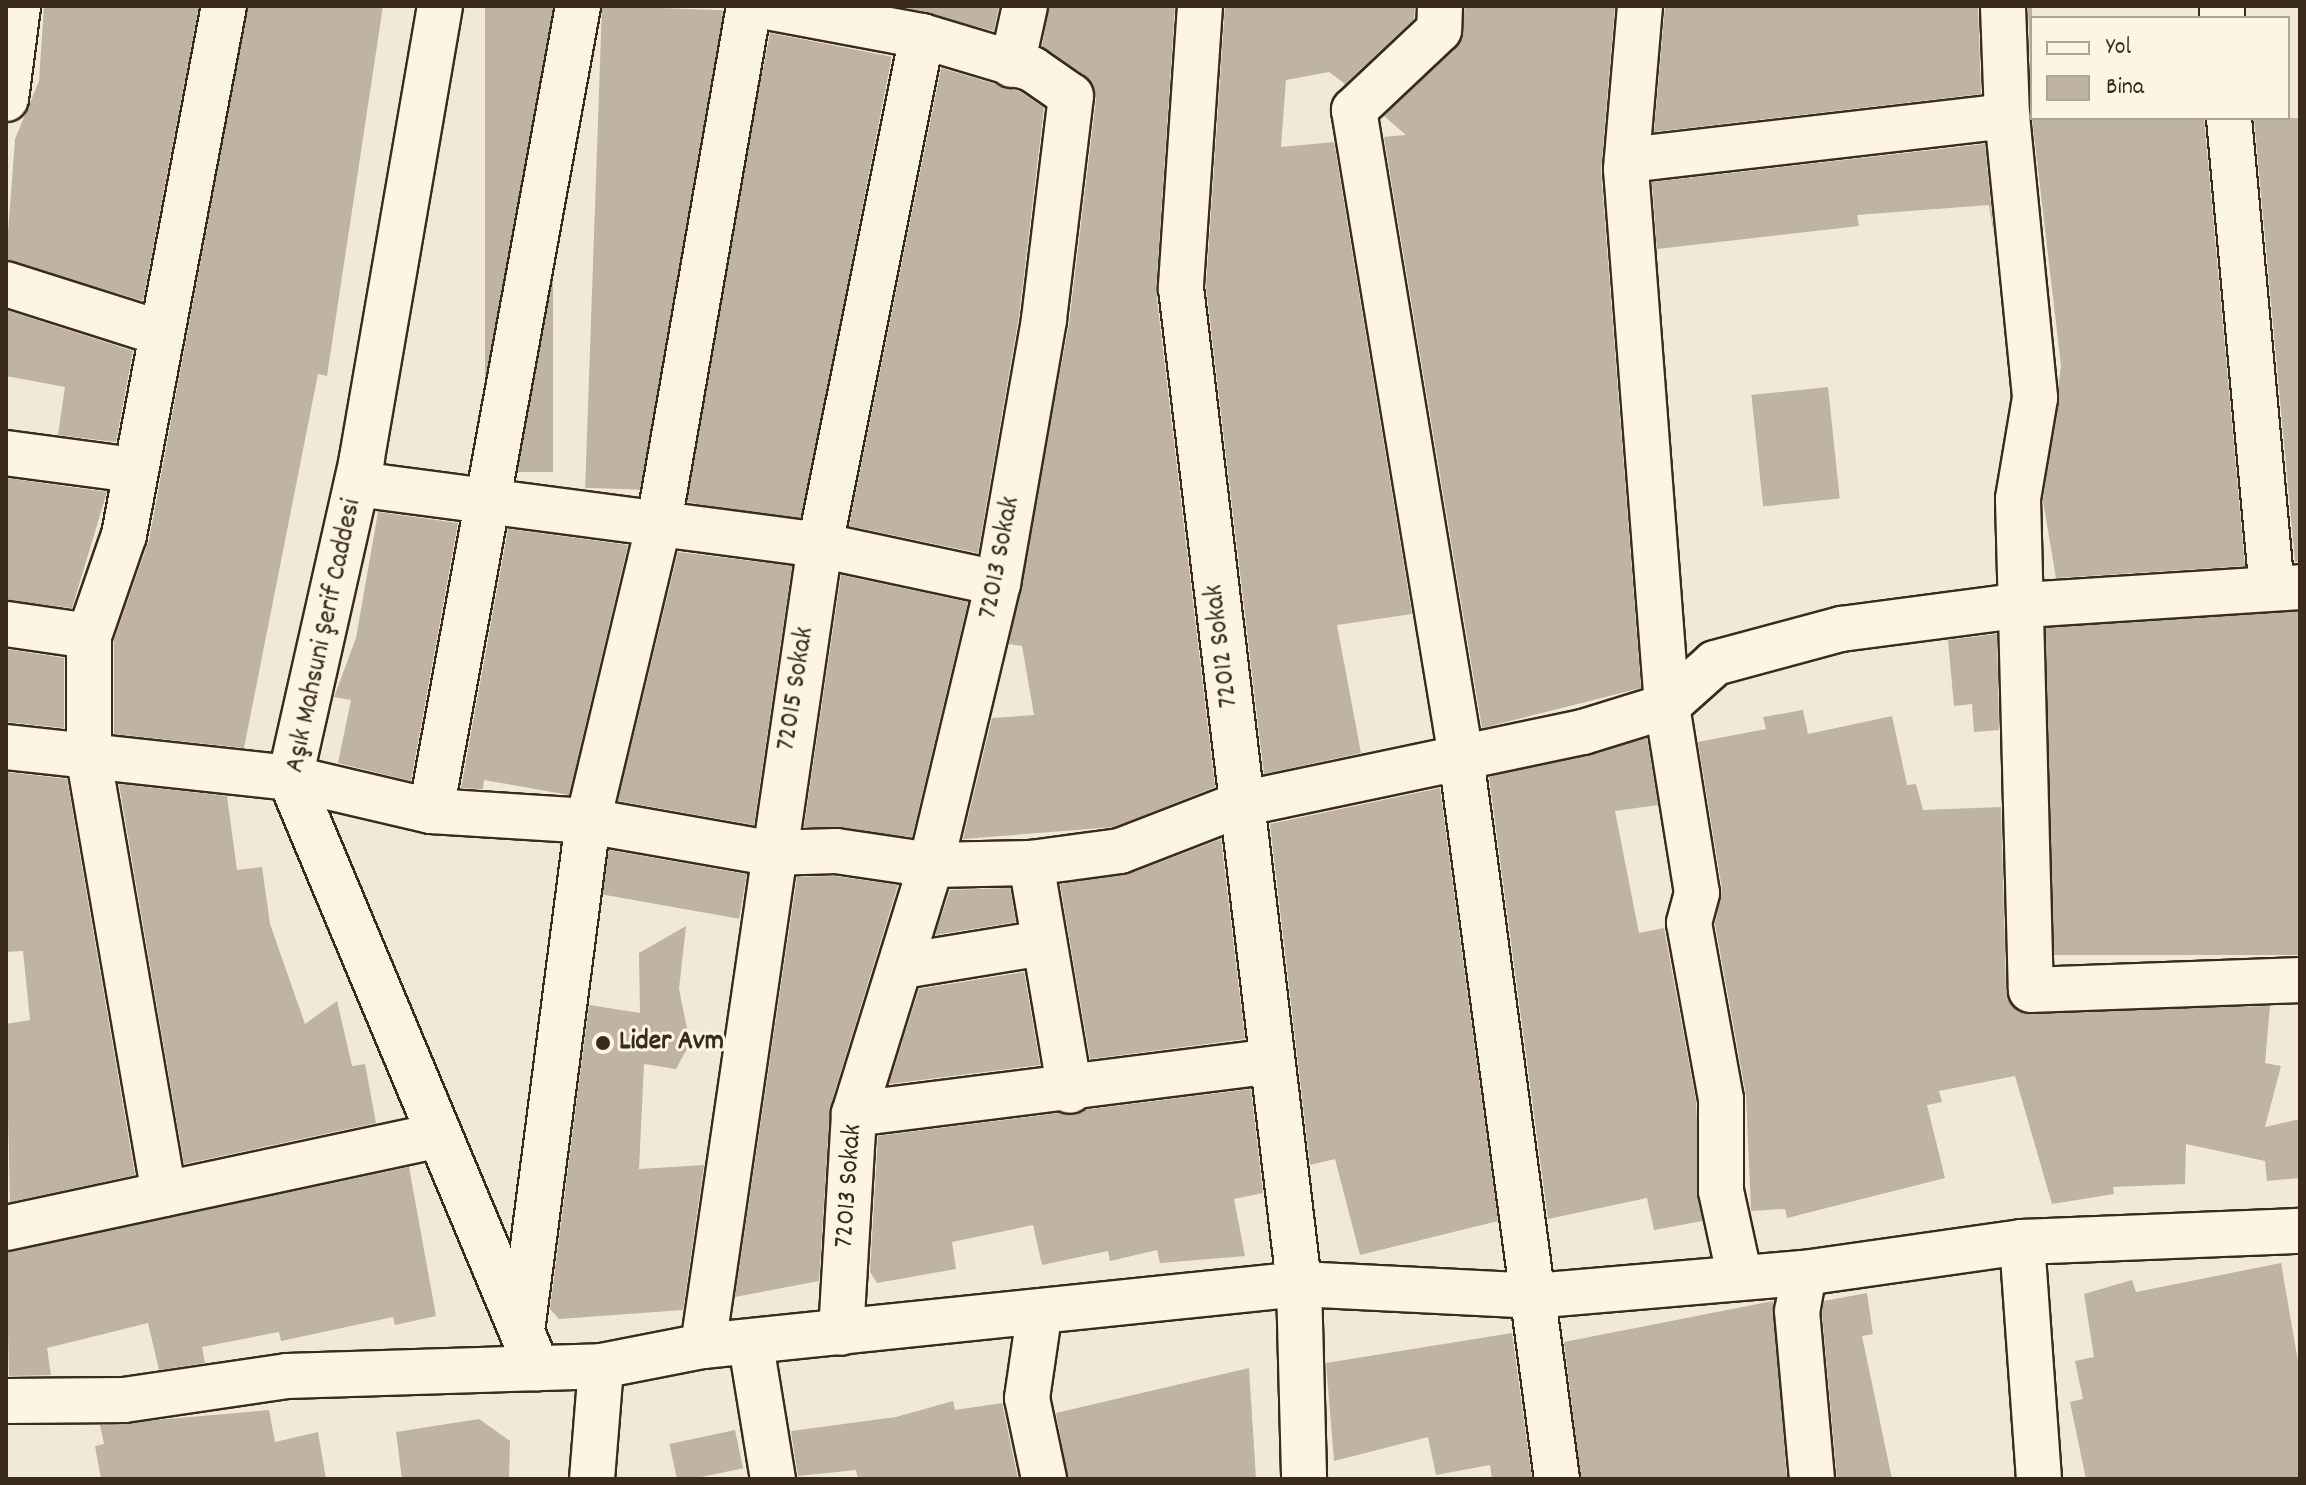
<!DOCTYPE html>
<meta charset="utf-8">
<style>
body{margin:0}
#map{position:relative;width:2306px;height:1485px;overflow:hidden;background:#f0e9d9;font-family:Dekko,sans-serif}
div>[style]{position:absolute}
.building>*{inset:0;background:#beb3a4;transform-origin:0 0}
.roads{filter:drop-shadow(2px 0 #3b2a1e) drop-shadow(-2px 0 #3b2a1e) drop-shadow(0 2px #3b2a1e) drop-shadow(0 -2px #3b2a1e)}
.minor>*{height:44px;margin:-22px;padding:0 22px;transform-origin:22px;border-radius:22px;background:#fcf5e5}
.dots>*{width:22px;height:22px;translate:-50% -50%;box-sizing:border-box;border:4px solid #fcf5e5;border-radius:50%}
span{translate:-50% -50%;white-space:nowrap;text-align:center;line-height:1.15;-webkit-text-stroke:6px #fcf5e5;paint-order:stroke}
.street-label{font-size:28px;color:#3b2a1e}
.poi-label{font-size:28px;color:#3b2a1e;font-weight:700}
.left{translate:0 -50%;text-align:left}
.frame{position:absolute;inset:0;border:8px solid #3b2a1e;pointer-events:none}
.legend{position:absolute;left:2030px;top:16px;width:260px;height:104px;box-sizing:border-box;background:#fcf5e5;border:2px solid #afa495;margin:0;padding:10px 14px;list-style:none;font-size:24px;color:#3b2a1e}
.legend li{display:flex;align-items:center;gap:16px;height:40px}
.legend b{width:40px;border:2px solid #afa495}
</style>
<div id="map">
<div class="building">
<div style="clip-path:polygon(44px 6px,199px 6px,143px 301px,6px 260px,15px 139px,39px 81px)"></div>
<div style="clip-path:polygon(248px 6px,383px 6px,327px 376px,318px 374px,244px 748px,114px 734px,114px 640px,149px 540px)"></div>
<div style="left:485px;top:6px;width:68px;height:466px"></div>
<div style="left:602px;top:6px;width:121px;height:482px;rotate:2deg"></div>
<div style="clip-path:polygon(897px 6px,999px 6px,994px 31px)"></div>
<div style="clip-path:polygon(1049px 6px,1175px 6px,1156px 291px,1215px 787px,1114px 827px,963px 839px,992px 718px,1034px 715px,1022px 646px,1009px 644px,1069px 324px,1096px 99px,1086px 76px,1042px 46px)"></div>
<div style="clip-path:polygon(1225px 6px,1415px 6px,1414px 19px,1345px 84px,1329px 72px,1286px 80px,1281px 147px,1334px 142px,1412px 614px,1337px 625px,1361px 753px,1264px 774px,1206px 287px)"></div>
<div style="clip-path:polygon(1465px 6px,1615px 6px,1601px 171px,1641px 688px,1482px 728px,1384px 137px,1406px 135px,1384px 116px,1456px 48px)"></div>
<div style="clip-path:polygon(1665px 6px,1978px 6px,1981px 94px,1654px 132px)"></div>
<div style="clip-path:polygon(2028px 6px,2032px 6px,2032px 115px,2032px 114px)"></div>
<div style="left:770px;top:33px;width:124px;height:476px;rotate:11deg"></div>
<div style="clip-path:polygon(941px 68px,1021px 92px,1044px 108px,1019px 316px,978px 553px,849px 526px)"></div>
<div style="clip-path:polygon(2032px 118px,2204px 118px,2245px 566px,2056px 578px,2043px 501px,2061px 366px)"></div>
<div style="clip-path:polygon(2254px 118px,2300px 118px,2300px 562px,2295px 562px)"></div>
<div style="clip-path:polygon(1985px 144px,1994px 236px,1989px 205px,1857px 215px,1859px 226px,1657px 249px,1652px 182px)"></div>
<div style="clip-path:polygon(6px 310px,133px 351px,116px 442px,58px 435px,65px 387px,6px 376px)"></div>
<div style="left:1828px;top:387px;width:112px;height:77px;rotate:84deg"></div>
<div style="clip-path:polygon(6px 478px,107px 492px,72px 608px,6px 600px)"></div>
<div style="clip-path:polygon(378px 512px,458px 523px,411px 781px,338px 763px,351px 700px,334px 697px,356px 638px)"></div>
<div style="clip-path:polygon(508px 529px,628px 545px,569px 795px,484px 780px,483px 789px,461px 788px)"></div>
<div style="clip-path:polygon(678px 552px,792px 566px,754px 825px,618px 801px)"></div>
<div style="clip-path:polygon(841px 575px,968px 602px,912px 837px,804px 827px)"></div>
<div style="left:2300px;top:612px;width:343px;height:255px;rotate:90deg"></div>
<div style="clip-path:polygon(1997px 634px,1999px 730px,1974px 732px,1972px 704px,1954px 706px,1948px 640px)"></div>
<div style="clip-path:polygon(6px 649px,64px 658px,64px 728px,6px 722px)"></div>
<div style="clip-path:polygon(1803px 710px,1808px 734px,1892px 716px,1907px 785px,1916px 784px,1923px 810px,2001px 807px,2006px 991px,2019px 1012px,2270px 1006px,2265px 1063px,2281px 1066px,2265px 1127px,2300px 1119px,2300px 1178px,2267px 1181px,2265px 1161px,2186px 1144px,2185px 1184px,2113px 1187px,2114px 1194px,2052px 1204px,2015px 1076px,1939px 1091px,1942px 1102px,1927px 1105px,1945px 1178px,1787px 1218px,1785px 1209px,1751px 1211px,1746px 1095px,1715px 924px,1722px 889px,1698px 742px,1766px 729px,1763px 717px)"></div>
<div style="clip-path:polygon(1647px 738px,1658px 805px,1615px 811px,1639px 933px,1664px 928px,1696px 1101px,1702px 1221px,1654px 1230px,1647px 1198px,1548px 1219px,1489px 777px)"></div>
<div style="clip-path:polygon(6px 772px,67px 779px,135px 1175px,10px 1202px,6px 1024px,30px 1020px,23px 951px,6px 952px)"></div>
<div style="clip-path:polygon(119px 784px,227px 796px,237px 870px,262px 867px,270px 924px,305px 1024px,337px 1001px,352px 1066px,365px 1064px,376px 1123px,184px 1164px)"></div>
<div style="clip-path:polygon(1440px 788px,1498px 1221px,1360px 1255px,1335px 1159px,1310px 1165px,1270px 824px)"></div>
<div style="clip-path:polygon(1221px 839px,1245px 1039px,1090px 1059px,1060px 884px,1129px 874px)"></div>
<div style="left:609px;top:850px;width:140px;height:45px;rotate:10deg"></div>
<div style="clip-path:polygon(835px 876px,898px 885px,830px 1107px,819px 1281px,735px 1297px,797px 877px)"></div>
<div style="clip-path:polygon(1010px 888px,1016px 922px,935px 935px,950px 890px)"></div>
<div style="clip-path:polygon(686px 926px,679px 989px,690px 1043px,676px 1069px,644px 1064px,639px 1169px,704px 1165px,683px 1310px,559px 1319px,550px 1309px,589px 1005px,640px 1013px,639px 953px)"></div>
<div style="clip-path:polygon(1024px 972px,1040px 1065px,889px 1084px,919px 989px)"></div>
<div style="clip-path:polygon(1251px 1089px,1263px 1193px,1234px 1199px,1245px 1256px,1160px 1263px,1157px 1250px,1110px 1261px,1108px 1251px,1042px 1265px,1033px 1225px,952px 1242px,956px 1269px,877px 1283px,870px 1272px,878px 1136px)"></div>
<div style="clip-path:polygon(409px 1167px,436px 1316px,395px 1325px,393px 1317px,281px 1341px,279px 1332px,202px 1347px,205px 1363px,159px 1370px,148px 1323px,47px 1348px,51px 1375px,9px 1376px,6px 1252px)"></div>
<div style="clip-path:polygon(2281px 1263px,2300px 1373px,2300px 1479px,2086px 1479px,2070px 1402px,2083px 1399px,2075px 1361px,2094px 1357px,2084px 1294px,2132px 1280px,2136px 1292px)"></div>
<div style="clip-path:polygon(1867px 1293px,1873px 1334px,1862px 1336px,1892px 1479px,1837px 1479px,1822px 1312px,1824px 1301px)"></div>
<div style="clip-path:polygon(1773px 1301px,1787px 1479px,1581px 1479px,1564px 1342px)"></div>
<div style="clip-path:polygon(1512px 1333px,1532px 1479px,1492px 1479px,1490px 1465px,1436px 1475px,1428px 1437px,1334px 1461px,1326px 1363px)"></div>
<div style="clip-path:polygon(1249px 1368px,1256px 1479px,1068px 1479px,1056px 1413px)"></div>
<div style="clip-path:polygon(953px 1401px,955px 1410px,1002px 1403px,1018px 1479px,858px 1479px,856px 1470px,798px 1476px,791px 1431px,896px 1417px)"></div>
<div style="clip-path:polygon(269px 1410px,275px 1442px,318px 1432px,326px 1479px,101px 1479px,95px 1446px,104px 1444px,100px 1425px)"></div>
<div style="clip-path:polygon(479px 1419px,510px 1441px,509px 1479px,402px 1479px,396px 1432px)"></div>
<div style="left:735px;top:1430px;width:39px;height:67px;rotate:78deg"></div>
</div>
<div class="roads">
<div class="minor">
<div style="left:440px;top:6px;width:460px;rotate:99.8deg"></div>
<div style="left:362px;top:459px;width:327px;rotate:102.7deg"></div>
<div style="left:290px;top:778px;width:640px;rotate:67.28deg"></div>
<div style="left:761px;top:6px;width:164px;rotate:10.6deg"></div>
<div style="left:922px;top:36px;width:115px;rotate:16.7deg"></div>
<div style="left:1032px;top:69px;width:47px;rotate:34.7deg"></div>
<div style="left:1071px;top:96px;width:226px;rotate:96.9deg"></div>
<div style="left:1044px;top:320px;width:267px;rotate:99.9deg"></div>
<div style="left:998px;top:583px;width:290px;rotate:103.4deg"></div>
<div style="left:931px;top:865px;width:261px;rotate:107.2deg"></div>
<div style="left:854px;top:1114px;width:219px;rotate:93.4deg"></div>
<div style="left:1200px;top:6px;width:283px;rotate:93.9deg"></div>
<div style="left:1181px;top:288px;width:1003px;rotate:83.24deg"></div>
<div style="left:1299px;top:1284px;width:195px;rotate:88.5deg"></div>
<div style="left:1440px;top:6px;width:24px;rotate:92deg"></div>
<div style="left:1439px;top:30px;width:117px;rotate:136.7deg"></div>
<div style="left:1354px;top:110px;width:656px;rotate:80.61deg"></div>
<div style="left:1461px;top:757px;width:728px;rotate:82.43deg"></div>
<div style="left:1640px;top:6px;width:164px;rotate:94.9deg"></div>
<div style="left:1626px;top:169px;width:539px;rotate:85.63deg"></div>
<div style="left:1667px;top:706px;width:189px;rotate:80.9deg"></div>
<div style="left:1697px;top:893px;width:31px;rotate:105deg"></div>
<div style="left:1689px;top:923px;width:179px;rotate:79.7deg"></div>
<div style="left:1721px;top:1099px;width:92px;rotate:90deg"></div>
<div style="left:1721px;top:1191px;width:89px;rotate:77.7deg"></div>
<div style="left:2222px;top:18px;width:12px;rotate:-90deg"></div>
<div style="left:1012px;top:65px;width:60px;rotate:-77.6deg"></div>
<div style="left:6px;top:99px;width:94px;rotate:-82.6deg"></div>
<div style="left:2007px;top:116px;width:283px;rotate:84.3deg"></div>
<div style="left:2035px;top:398px;width:102px;rotate:99.6deg"></div>
<div style="left:2018px;top:499px;width:491px;rotate:88.5deg"></div>
<div style="left:2031px;top:990px;width:269px;rotate:-2.1deg"></div>
<div style="left:2229px;top:118px;width:472px;rotate:84.8deg"></div>
<div style="left:1627px;top:160px;width:383px;rotate:-6.6deg"></div>
<div style="left:2007px;top:116px;width:110px;rotate:-92.1deg"></div>
<div style="left:6px;top:284px;width:158px;rotate:17.6deg"></div>
<div style="left:6px;top:453px;width:129px;rotate:7.6deg"></div>
<div style="left:357px;top:484px;width:467px;rotate:7.5deg"></div>
<div style="left:820px;top:545px;width:182px;rotate:12.1deg"></div>
<div style="left:6px;top:624px;width:84px;rotate:8.2deg"></div>
<div style="left:6px;top:747px;width:286px;rotate:6.2deg"></div>
<div style="left:290px;top:778px;width:145px;rotate:13.2deg"></div>
<div style="left:431px;top:811px;width:157px;rotate:3.6deg"></div>
<div style="left:588px;top:821px;width:185px;rotate:10deg"></div>
<div style="left:770px;top:853px;width:66px;rotate:-1.7deg"></div>
<div style="left:836px;top:851px;width:96px;rotate:8.4deg"></div>
<div style="left:931px;top:865px;width:100px;rotate:-1.1deg"></div>
<div style="left:1031px;top:863px;width:90px;rotate:-7.7deg"></div>
<div style="left:1120px;top:851px;width:130px;rotate:-21.2deg"></div>
<div style="left:1241px;top:804px;width:349px;rotate:-11.9deg"></div>
<div style="left:1583px;top:732px;width:88px;rotate:-17.2deg"></div>
<div style="left:1667px;top:706px;width:64px;rotate:-41.9deg"></div>
<div style="left:1715px;top:663px;width:131px;rotate:-15.1deg"></div>
<div style="left:1841px;top:629px;width:185px;rotate:-7.5deg"></div>
<div style="left:2024px;top:605px;width:277px;rotate:-3.7deg"></div>
<div style="left:431px;top:811px;width:818px;rotate:-79.65deg"></div>
<div style="left:1031px;top:863px;width:231px;rotate:80.3deg"></div>
<div style="left:903px;top:966px;width:143px;rotate:-9.3deg"></div>
<div style="left:854px;top:1114px;width:420px;rotate:-7.2deg"></div>
<div style="left:164px;top:1194px;width:441px;rotate:-99.8deg"></div>
<div style="left:89px;top:759px;width:123px;rotate:-90deg"></div>
<div style="left:89px;top:636px;width:107px;rotate:-70.9deg"></div>
<div style="left:124px;top:535px;width:538px;rotate:-79.3deg"></div>
<div style="left:6px;top:1228px;width:442px;rotate:-12.1deg"></div>
<div style="left:2022px;top:1242px;width:238px;rotate:85.9deg"></div>
<div style="left:1804px;top:1273px;width:39px;rotate:100deg"></div>
<div style="left:1797px;top:1311px;width:169px;rotate:84.9deg"></div>
<div style="left:1039px;top:1316px;width:83px;rotate:98.3deg"></div>
<div style="left:1027px;top:1398px;width:83px;rotate:78.1deg"></div>
<div style="left:522px;top:1331px;width:514px;rotate:-82.63deg"></div>
<div style="left:588px;top:821px;width:301px;rotate:-76.6deg"></div>
<div style="left:658px;top:528px;width:530px;rotate:-80.11deg"></div>
<div style="left:751px;top:1345px;width:136px;rotate:80.7deg"></div>
<div style="left:703px;top:1346px;width:809px;rotate:-81.69deg"></div>
<div style="left:820px;top:545px;width:519px;rotate:-78.67deg"></div>
<div style="left:6px;top:1401px;width:118px;rotate:-0.5deg"></div>
<div style="left:124px;top:1400px;width:165px;rotate:-8.4deg"></div>
<div style="left:287px;top:1376px;width:314px;rotate:-1.8deg"></div>
<div style="left:601px;top:1366px;width:104px;rotate:-11.1deg"></div>
<div style="left:703px;top:1346px;width:599px;rotate:-5.94deg"></div>
<div style="left:1299px;top:1284px;width:234px;rotate:2.9deg"></div>
<div style="left:1533px;top:1296px;width:272px;rotate:-4.9deg"></div>
<div style="left:1804px;top:1273px;width:220px;rotate:-8.1deg"></div>
<div style="left:2022px;top:1242px;width:278px;rotate:-2.3deg"></div>
<div style="left:592px;top:1479px;width:113px;rotate:-85.4deg"></div>
</div>
</div>
<div class="dots">
<div style="left:603px;top:1043px;background:#3b2a1e"></div>
</div>
<div class="street-label">
<span style="left:1001px;top:558px;rotate:-79deg">72013 Sokak</span>
<span style="left:325px;top:636px;rotate:-78deg">Aşık Mahsuni Şerif Caddesi</span>
<span style="left:1223px;top:646px;rotate:-97deg">72012 Sokak</span>
<span style="left:797px;top:689px;rotate:-81deg">72015 Sokak</span>
<span style="left:850px;top:1186px;rotate:-86deg">72013 Sokak</span>
</div>
<div class="poi-label">
<span class="left" style="left:619px;top:1043px">Lider Avm</span>
</div>
<div class="frame"></div>
<ul class="legend">
<li><b style="height:10px;background:#fcf5e5"></b>Yol</li>
<li><b style="height:22px;background:#beb3a4"></b>Bina</li>
</ul>
</div>
